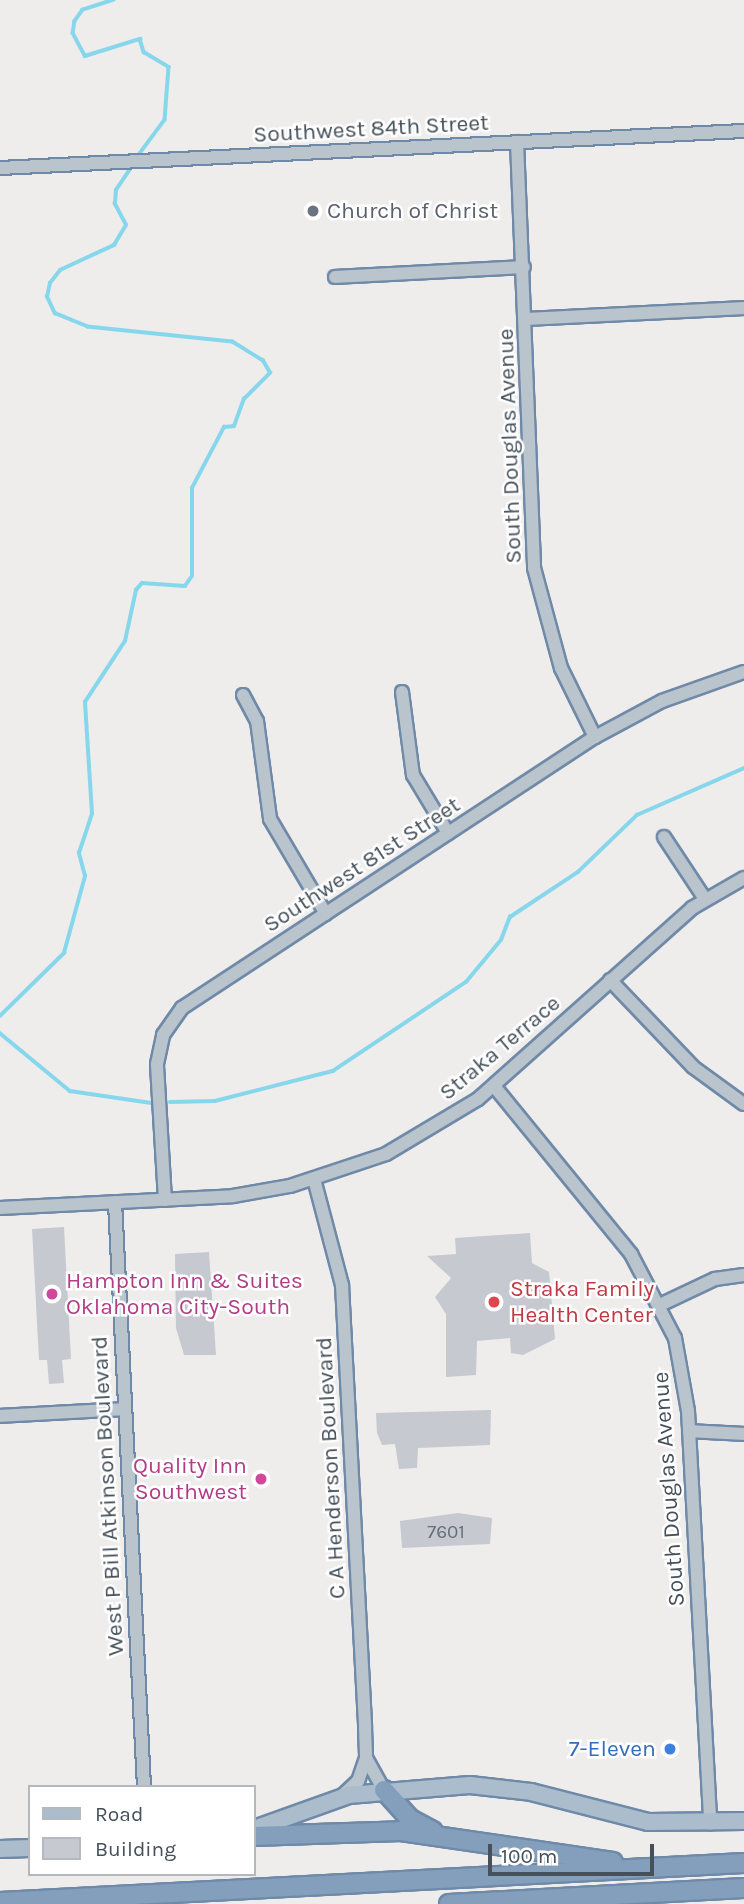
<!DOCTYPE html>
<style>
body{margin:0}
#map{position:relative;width:744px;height:1904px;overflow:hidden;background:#efecec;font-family:Karla,sans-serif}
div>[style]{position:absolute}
.stream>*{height:3.5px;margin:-1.75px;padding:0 1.75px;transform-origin:1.75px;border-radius:1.75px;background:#86d7eb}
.building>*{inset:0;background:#c6c9cf}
.roads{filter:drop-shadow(2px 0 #6f8aa8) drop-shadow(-2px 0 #6f8aa8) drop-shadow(0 2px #6f8aa8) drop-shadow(0 -2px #6f8aa8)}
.minor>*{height:12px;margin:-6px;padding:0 6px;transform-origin:6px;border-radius:6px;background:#bac4cc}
.major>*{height:16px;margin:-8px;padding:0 8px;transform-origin:8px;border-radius:8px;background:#abbccc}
.highway>*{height:18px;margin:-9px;padding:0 9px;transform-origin:9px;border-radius:9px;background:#839fbc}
.dots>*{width:19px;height:19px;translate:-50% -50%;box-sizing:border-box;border:4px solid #fff;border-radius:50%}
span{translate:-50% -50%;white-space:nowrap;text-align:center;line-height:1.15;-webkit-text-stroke:5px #fff;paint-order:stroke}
.number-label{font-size:19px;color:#656e77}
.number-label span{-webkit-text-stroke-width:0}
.street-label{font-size:23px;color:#45505a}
.worship-label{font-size:23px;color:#5b616d}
.left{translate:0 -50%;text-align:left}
.hotel-label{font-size:23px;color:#b23c85}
.right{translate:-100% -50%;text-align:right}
.health-label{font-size:23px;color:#be3a42}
.shop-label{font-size:23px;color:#366cbe}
.legend{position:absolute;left:28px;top:1785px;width:228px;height:91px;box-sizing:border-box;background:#fff;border:2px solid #b5b9bd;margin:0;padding:9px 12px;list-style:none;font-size:21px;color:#45505a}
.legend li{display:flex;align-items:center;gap:14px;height:35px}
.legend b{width:35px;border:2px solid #b5b9bd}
.scale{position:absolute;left:488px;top:1844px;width:166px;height:32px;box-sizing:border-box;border:4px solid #45505a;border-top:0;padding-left:9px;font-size:21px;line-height:24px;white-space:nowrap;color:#45505a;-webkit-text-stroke:5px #fff;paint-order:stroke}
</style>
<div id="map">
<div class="stream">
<div style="left:114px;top:0;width:33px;rotate:162deg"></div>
<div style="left:83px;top:10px;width:14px;rotate:126deg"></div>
<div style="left:75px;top:21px;width:12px;rotate:99deg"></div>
<div style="left:73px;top:33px;width:26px;rotate:62deg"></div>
<div style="left:85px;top:56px;width:58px;rotate:-17.2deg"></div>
<div style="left:140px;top:39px;width:14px;rotate:73deg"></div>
<div style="left:144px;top:52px;width:29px;rotate:31deg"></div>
<div style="left:169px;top:67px;width:53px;rotate:94.3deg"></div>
<div style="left:165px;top:120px;width:49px;rotate:126.6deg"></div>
<div style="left:0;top:1016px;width:90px;rotate:-44.5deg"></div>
<div style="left:64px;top:953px;width:80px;rotate:-74.7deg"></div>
<div style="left:85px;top:876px;width:24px;rotate:-105deg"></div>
<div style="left:79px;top:853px;width:41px;rotate:-71.6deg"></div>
<div style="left:92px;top:814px;width:112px;rotate:-93.6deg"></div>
<div style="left:85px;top:702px;width:73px;rotate:-56.7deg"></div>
<div style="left:125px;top:641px;width:52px;rotate:-77.8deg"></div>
<div style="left:136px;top:590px;width:9px;rotate:-49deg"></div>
<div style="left:142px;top:583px;width:43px;rotate:4deg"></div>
<div style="left:185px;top:586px;width:12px;rotate:-55deg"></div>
<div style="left:192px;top:576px;width:88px;rotate:-90deg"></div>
<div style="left:192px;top:488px;width:69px;rotate:-62.3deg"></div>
<div style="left:224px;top:427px;width:10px;rotate:-6deg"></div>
<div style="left:234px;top:426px;width:29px;rotate:-70deg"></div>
<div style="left:244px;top:399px;width:37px;rotate:-45deg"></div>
<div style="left:270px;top:373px;width:14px;rotate:-120deg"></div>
<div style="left:263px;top:361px;width:36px;rotate:-148deg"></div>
<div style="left:232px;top:342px;width:145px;rotate:-174.1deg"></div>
<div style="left:88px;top:327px;width:35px;rotate:-158deg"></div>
<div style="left:55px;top:314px;width:19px;rotate:-115deg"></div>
<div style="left:47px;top:297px;width:14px;rotate:-78deg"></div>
<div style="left:50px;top:283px;width:16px;rotate:-52deg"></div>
<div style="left:60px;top:270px;width:60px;rotate:-24.8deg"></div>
<div style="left:114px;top:245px;width:23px;rotate:-59deg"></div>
<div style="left:126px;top:225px;width:24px;rotate:-118deg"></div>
<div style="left:115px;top:204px;width:14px;rotate:-86deg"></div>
<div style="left:116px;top:190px;width:29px;rotate:-56deg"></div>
<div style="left:0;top:1033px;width:91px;rotate:39.6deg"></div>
<div style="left:70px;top:1091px;width:82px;rotate:8.4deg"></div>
<div style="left:170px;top:1102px;width:45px;rotate:-1.3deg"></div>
<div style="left:215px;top:1101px;width:122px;rotate:-14.3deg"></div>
<div style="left:333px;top:1071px;width:160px;rotate:-33.8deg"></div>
<div style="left:466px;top:982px;width:55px;rotate:-50.2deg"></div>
<div style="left:501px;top:940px;width:25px;rotate:-69deg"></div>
<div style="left:510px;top:917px;width:82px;rotate:-33.5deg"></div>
<div style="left:578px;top:872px;width:82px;rotate:-44deg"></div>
<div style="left:637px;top:815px;width:117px;rotate:-23.7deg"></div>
</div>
<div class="building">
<div style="clip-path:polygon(64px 1227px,71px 1359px,62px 1360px,64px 1383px,49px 1384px,47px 1360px,39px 1360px,32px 1229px)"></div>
<div style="clip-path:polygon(530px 1233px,532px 1263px,549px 1272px,555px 1339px,523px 1355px,511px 1353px,510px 1338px,477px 1341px,476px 1375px,446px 1377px,446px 1314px,435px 1297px,451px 1278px,427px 1256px,456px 1254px,455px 1238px)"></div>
<div style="clip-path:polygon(209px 1252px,216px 1355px,184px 1355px,176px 1328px,175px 1254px)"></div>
<div style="clip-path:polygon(491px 1410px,490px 1445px,418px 1448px,417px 1468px,399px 1469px,395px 1444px,382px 1445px,377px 1433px,376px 1413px)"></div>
<div style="clip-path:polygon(458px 1513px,492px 1518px,490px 1544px,402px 1548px,400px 1521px)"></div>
</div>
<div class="roads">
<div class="minor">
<div style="left:517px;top:142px;width:426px;rotate:87.7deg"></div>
<div style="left:534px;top:568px;width:104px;rotate:74.9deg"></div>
<div style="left:561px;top:668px;width:77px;rotate:63.8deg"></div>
<div style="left:0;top:168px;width:745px;rotate:-2.85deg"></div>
<div style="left:335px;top:277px;width:189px;rotate:-3deg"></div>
<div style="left:527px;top:319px;width:217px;rotate:-2.9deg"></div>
<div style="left:402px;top:692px;width:84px;rotate:82.5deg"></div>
<div style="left:413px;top:775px;width:68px;rotate:58.9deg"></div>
<div style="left:243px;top:695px;width:30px;rotate:62deg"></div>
<div style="left:257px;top:721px;width:99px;rotate:82.4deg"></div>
<div style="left:270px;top:819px;width:110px;rotate:59.5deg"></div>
<div style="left:664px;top:837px;width:74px;rotate:56.5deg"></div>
<div style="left:610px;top:980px;width:120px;rotate:46.3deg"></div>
<div style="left:693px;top:1067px;width:63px;rotate:36deg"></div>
<div style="left:494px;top:1086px;width:217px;rotate:50.8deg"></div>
<div style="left:631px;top:1254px;width:95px;rotate:62.4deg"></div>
<div style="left:675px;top:1338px;width:74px;rotate:79.9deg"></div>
<div style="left:688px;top:1411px;width:413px;rotate:86.9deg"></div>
<div style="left:314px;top:1179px;width:110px;rotate:75.2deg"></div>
<div style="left:342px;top:1285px;width:443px;rotate:87deg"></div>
<div style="left:365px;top:1727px;width:31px;rotate:88deg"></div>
<div style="left:366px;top:1758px;width:24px;rotate:109deg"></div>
<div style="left:358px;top:1781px;width:22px;rotate:137deg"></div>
<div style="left:165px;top:1200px;width:136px;rotate:-93.4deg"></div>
<div style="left:157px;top:1064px;width:30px;rotate:-78deg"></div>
<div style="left:163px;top:1035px;width:33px;rotate:-55deg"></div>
<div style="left:182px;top:1008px;width:494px;rotate:-33.3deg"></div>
<div style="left:595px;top:737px;width:76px;rotate:-28.2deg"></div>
<div style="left:662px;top:701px;width:87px;rotate:-19.5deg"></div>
<div style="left:115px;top:1202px;width:586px;rotate:87.16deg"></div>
<div style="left:0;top:1208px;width:233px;rotate:-2.9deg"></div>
<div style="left:233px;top:1196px;width:58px;rotate:-10deg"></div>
<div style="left:290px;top:1186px;width:101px;rotate:-18.4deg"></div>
<div style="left:386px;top:1154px;width:107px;rotate:-30.9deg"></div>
<div style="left:478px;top:1099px;width:287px;rotate:-41.7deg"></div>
<div style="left:692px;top:908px;width:60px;rotate:-30deg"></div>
<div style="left:662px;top:1304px;width:59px;rotate:-25.3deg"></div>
<div style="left:715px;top:1279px;width:29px;rotate:-8deg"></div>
<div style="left:0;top:1416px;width:125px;rotate:-3.2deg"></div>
<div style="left:689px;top:1431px;width:55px;rotate:3.1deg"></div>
<div style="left:366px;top:1758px;width:37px;rotate:61deg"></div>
</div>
<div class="major">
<div style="left:254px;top:1829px;width:101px;rotate:-19.7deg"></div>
<div style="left:349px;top:1795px;width:121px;rotate:-4.7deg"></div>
<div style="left:470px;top:1785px;width:61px;rotate:6.5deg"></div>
<div style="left:531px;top:1792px;width:121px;rotate:14.4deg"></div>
<div style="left:648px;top:1822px;width:96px;rotate:-0.6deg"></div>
<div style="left:0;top:1849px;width:30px;rotate:-2deg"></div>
</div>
<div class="highway">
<div style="left:384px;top:1790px;width:39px;rotate:48deg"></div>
<div style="left:410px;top:1819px;width:26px;rotate:28deg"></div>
<div style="left:254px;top:1836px;width:147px;rotate:-1.9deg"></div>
<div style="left:401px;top:1831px;width:214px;rotate:8.3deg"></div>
<div style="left:0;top:1902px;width:745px;rotate:-3deg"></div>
<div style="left:449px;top:1904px;width:295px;rotate:-3.1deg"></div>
</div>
</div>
<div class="dots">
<div style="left:313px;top:211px;background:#6b7280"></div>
<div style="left:52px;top:1294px;background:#d1479c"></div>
<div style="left:494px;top:1302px;background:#e0444e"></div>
<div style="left:261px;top:1479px;background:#d1479c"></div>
<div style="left:670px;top:1749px;background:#3f7fe0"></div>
</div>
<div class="number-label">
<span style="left:446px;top:1533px">7601</span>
</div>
<div class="street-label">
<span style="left:371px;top:129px;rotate:-3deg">Southwest 84th Street</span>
<span style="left:510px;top:446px;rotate:-92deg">South Douglas Avenue</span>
<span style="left:362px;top:865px;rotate:-33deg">Southwest 81st Street</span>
<span style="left:500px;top:1048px;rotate:-40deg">Straka Terrace</span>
<span style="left:331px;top:1468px;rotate:-93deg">C A Henderson Boulevard</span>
<span style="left:669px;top:1489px;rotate:-94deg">South Douglas Avenue</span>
<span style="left:108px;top:1496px;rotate:-93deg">West P Bill Atkinson Boulevard</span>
</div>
<div class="worship-label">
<span class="left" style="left:327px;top:211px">Church of Christ</span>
</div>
<div class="hotel-label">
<span class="left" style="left:66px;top:1294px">Hampton Inn &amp; Suites<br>Oklahoma City-South</span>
<span class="right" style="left:247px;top:1479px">Quality Inn<br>Southwest</span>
</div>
<div class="health-label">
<span class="left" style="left:510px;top:1302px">Straka Family<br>Health Center</span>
</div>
<div class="shop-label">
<span class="right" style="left:656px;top:1749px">7-Eleven</span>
</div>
<ul class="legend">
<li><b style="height:9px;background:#abbccc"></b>Road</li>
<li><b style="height:19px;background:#c6c9cf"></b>Building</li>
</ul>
<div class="scale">100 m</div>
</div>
